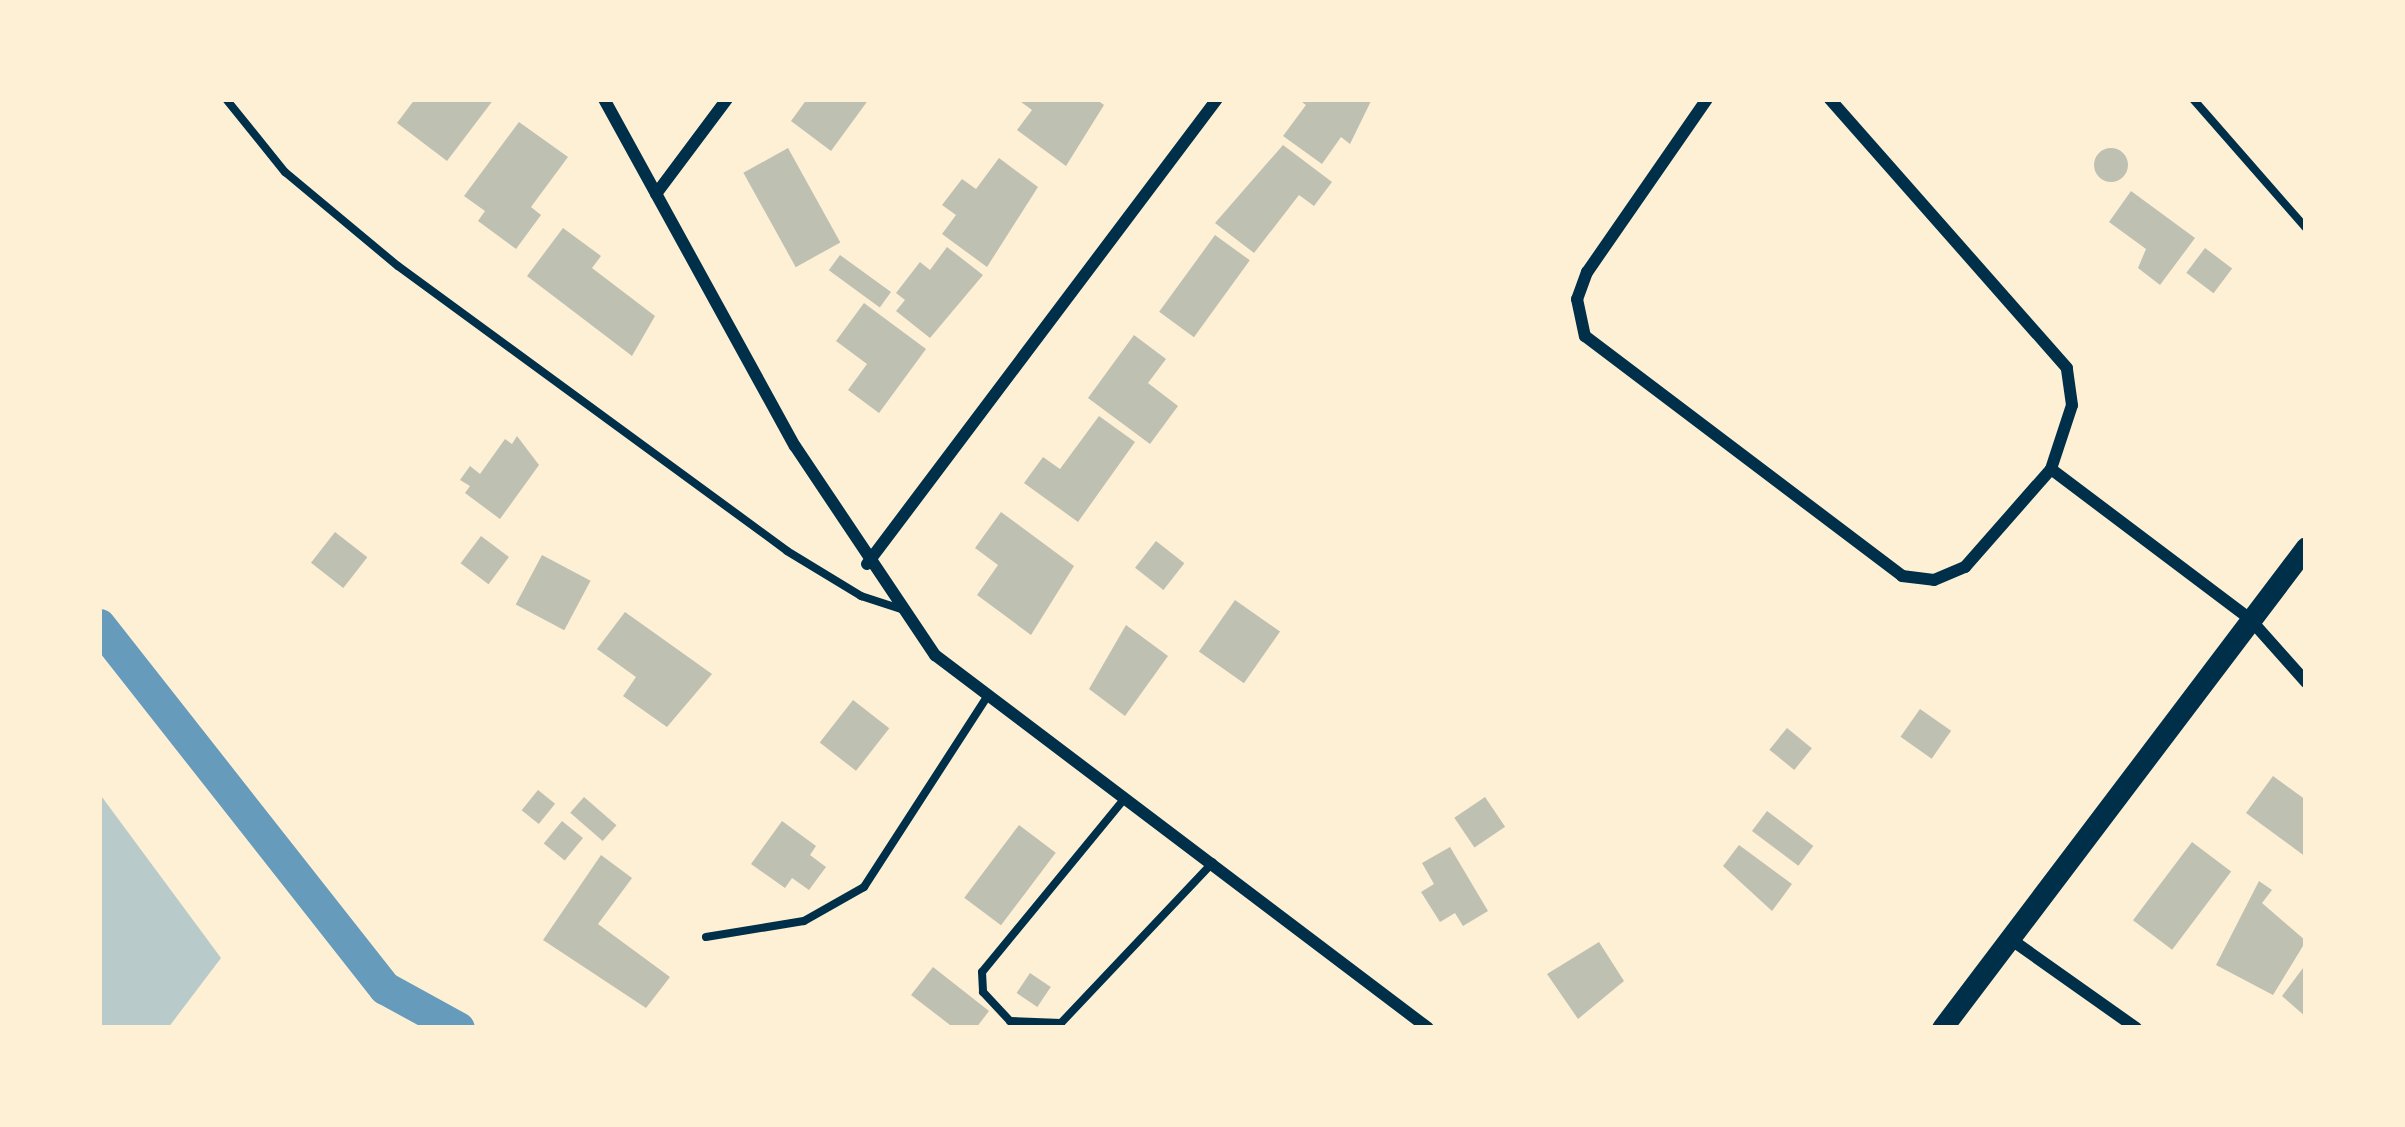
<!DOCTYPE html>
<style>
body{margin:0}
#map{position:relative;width:2405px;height:1127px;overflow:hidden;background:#fdf0d5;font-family:Overpass,sans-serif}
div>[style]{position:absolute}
.green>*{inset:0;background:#b9caca}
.canal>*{height:33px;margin:-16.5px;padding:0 16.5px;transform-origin:16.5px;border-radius:16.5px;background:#669bbc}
.building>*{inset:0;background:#bec0b2;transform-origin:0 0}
.round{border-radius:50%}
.service>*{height:8px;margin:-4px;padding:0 4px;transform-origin:4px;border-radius:4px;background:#003049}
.minor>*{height:12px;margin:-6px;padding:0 6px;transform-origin:6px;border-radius:6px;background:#003049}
.secondary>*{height:21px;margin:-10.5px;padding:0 10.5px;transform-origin:10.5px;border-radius:10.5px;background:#003049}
span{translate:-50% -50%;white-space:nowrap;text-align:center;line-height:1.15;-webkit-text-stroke:9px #fdf0d5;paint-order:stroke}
.frame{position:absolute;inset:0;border:102px solid #fdf0d5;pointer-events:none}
</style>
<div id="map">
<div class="green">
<div style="clip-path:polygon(99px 793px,221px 958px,168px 1028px,99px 1028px)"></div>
</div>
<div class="canal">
<div style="left:99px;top:625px;width:462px;rotate:51.8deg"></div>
<div style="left:385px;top:988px;width:83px;rotate:28.7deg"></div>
</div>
<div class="building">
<div style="clip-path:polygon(415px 99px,494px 99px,447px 161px,397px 123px)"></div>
<div style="clip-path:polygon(807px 99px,869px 99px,831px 151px,791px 121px)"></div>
<div style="clip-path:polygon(1017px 99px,1096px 99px,1104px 105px,1066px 166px,1017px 130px,1032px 110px)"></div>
<div style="clip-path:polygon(1298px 99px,1372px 99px,1350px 144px,1341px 137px,1322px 164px,1283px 136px,1306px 105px)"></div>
<div style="clip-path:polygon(519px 122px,568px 157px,531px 207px,541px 215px,516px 249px,478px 221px,485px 211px,464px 196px)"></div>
<div style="clip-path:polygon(1283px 145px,1332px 182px,1314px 206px,1299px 195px,1254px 253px,1215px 223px)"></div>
<div style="left:788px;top:148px;width:108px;height:51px;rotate:61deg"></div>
<div class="round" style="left:2094px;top:148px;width:34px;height:34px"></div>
<div style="clip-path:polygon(999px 158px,1038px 187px,987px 267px,942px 234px,956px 215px,942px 205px,962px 179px,976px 189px)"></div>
<div style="clip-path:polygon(2131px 191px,2195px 238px,2160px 285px,2138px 268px,2146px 249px,2109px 222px)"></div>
<div style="clip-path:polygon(563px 228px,601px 256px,592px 268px,655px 316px,632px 356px,527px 276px)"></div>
<div style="left:1215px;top:235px;width:43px;height:95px;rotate:36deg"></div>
<div style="clip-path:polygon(947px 247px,983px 275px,930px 338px,896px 311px,905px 300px,896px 293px,920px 262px,930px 270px)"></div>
<div style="left:2205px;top:248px;width:34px;height:31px;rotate:37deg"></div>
<div style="left:840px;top:255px;width:63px;height:19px;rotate:36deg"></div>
<div style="clip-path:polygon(864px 303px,926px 349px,879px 413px,848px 390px,867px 364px,836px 341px)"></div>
<div style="clip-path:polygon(1134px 335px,1166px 359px,1148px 383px,1178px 406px,1150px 444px,1088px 398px)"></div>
<div style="clip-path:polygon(1099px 416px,1135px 442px,1078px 522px,1024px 483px,1043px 457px,1060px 469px)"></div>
<div style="clip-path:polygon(517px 436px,539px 465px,500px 519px,465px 493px,470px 486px,460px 480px,470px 466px,480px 474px,505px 439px,512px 444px)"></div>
<div style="clip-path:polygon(1001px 512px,1074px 566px,1031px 635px,977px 595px,998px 565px,975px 548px)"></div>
<div style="left:335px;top:532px;width:41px;height:39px;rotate:38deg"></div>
<div style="left:481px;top:536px;width:35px;height:34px;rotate:37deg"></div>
<div style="left:1156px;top:541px;width:36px;height:34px;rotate:38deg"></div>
<div style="left:542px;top:555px;width:55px;height:56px;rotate:28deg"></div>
<div style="left:1235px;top:600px;width:55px;height:63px;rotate:35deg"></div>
<div style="clip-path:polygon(625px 612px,712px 674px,667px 727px,623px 696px,636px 677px,597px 649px)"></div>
<div style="clip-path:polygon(1126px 625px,1168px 656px,1125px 716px,1089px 689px)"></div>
<div style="left:853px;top:700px;width:46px;height:54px;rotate:38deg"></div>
<div style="left:1920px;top:709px;width:38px;height:34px;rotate:35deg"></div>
<div style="left:1787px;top:728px;width:32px;height:28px;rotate:39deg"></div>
<div style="clip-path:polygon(2273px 776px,2306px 800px,2306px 857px,2246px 813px)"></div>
<div style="left:538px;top:790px;width:22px;height:26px;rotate:39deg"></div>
<div style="left:584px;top:797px;width:43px;height:21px;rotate:41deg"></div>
<div style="left:1485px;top:797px;width:36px;height:37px;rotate:56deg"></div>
<div style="left:1767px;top:811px;width:58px;height:25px;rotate:37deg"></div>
<div style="left:562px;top:821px;width:27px;height:29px;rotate:39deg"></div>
<div style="clip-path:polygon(782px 821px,816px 846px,810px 855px,826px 867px,809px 890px,792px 878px,785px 888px,751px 864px)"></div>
<div style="left:1019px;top:825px;width:46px;height:91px;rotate:37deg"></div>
<div style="left:2192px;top:842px;width:49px;height:98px;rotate:37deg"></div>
<div style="clip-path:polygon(1739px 845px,1792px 884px,1772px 911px,1723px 866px)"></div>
<div style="clip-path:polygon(1450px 847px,1488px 911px,1463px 926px,1455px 913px,1440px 922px,1421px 892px,1434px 884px,1422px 863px)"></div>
<div style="clip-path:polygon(601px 855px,632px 878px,598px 924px,670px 977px,646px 1008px,543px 940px)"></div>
<div style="clip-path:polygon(2259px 881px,2272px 890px,2262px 903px,2306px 941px,2273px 995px,2216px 965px)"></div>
<div style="clip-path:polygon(1599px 942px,1624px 981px,1578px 1019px,1547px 974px)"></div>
<div style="clip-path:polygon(2306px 964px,2306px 1017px,2282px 996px)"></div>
<div style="clip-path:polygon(933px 967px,989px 1011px,976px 1028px,954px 1028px,911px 995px)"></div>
<div style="left:1030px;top:973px;width:25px;height:24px;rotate:34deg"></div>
</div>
<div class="service">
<div style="left:226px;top:99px;width:94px;rotate:51.1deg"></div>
<div style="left:285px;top:172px;width:147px;rotate:39.8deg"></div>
<div style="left:398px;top:266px;width:482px;rotate:36.2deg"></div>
<div style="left:787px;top:551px;width:87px;rotate:31.3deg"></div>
<div style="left:861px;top:596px;width:42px;rotate:18deg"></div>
<div style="left:2193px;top:99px;width:171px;rotate:48.8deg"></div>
<div style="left:1125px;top:798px;width:225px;rotate:129.4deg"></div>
<div style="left:982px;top:972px;width:20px;rotate:87deg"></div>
<div style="left:983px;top:992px;width:40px;rotate:47deg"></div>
<div style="left:1010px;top:1021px;width:51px;rotate:2.2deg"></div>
<div style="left:1061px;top:1023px;width:221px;rotate:-46.6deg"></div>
<div style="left:706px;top:937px;width:99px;rotate:-9.3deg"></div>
<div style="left:804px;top:921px;width:69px;rotate:-29.5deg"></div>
<div style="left:864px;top:887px;width:226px;rotate:-57.1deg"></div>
</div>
<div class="minor">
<div style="left:604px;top:99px;width:396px;rotate:61.2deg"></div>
<div style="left:795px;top:446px;width:252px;rotate:56.2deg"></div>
<div style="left:935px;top:655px;width:618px;rotate:37.11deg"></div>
<div style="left:1707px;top:99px;width:211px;rotate:124.7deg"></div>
<div style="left:1587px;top:272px;width:29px;rotate:110deg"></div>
<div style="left:1577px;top:299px;width:38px;rotate:78deg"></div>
<div style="left:1585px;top:336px;width:398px;rotate:37.1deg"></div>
<div style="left:1902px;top:576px;width:32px;rotate:7deg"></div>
<div style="left:1934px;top:580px;width:34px;rotate:-23deg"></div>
<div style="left:1965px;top:567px;width:130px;rotate:-48.7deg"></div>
<div style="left:2051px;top:469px;width:67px;rotate:-71.8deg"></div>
<div style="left:2072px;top:405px;width:37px;rotate:-98deg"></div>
<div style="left:2067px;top:368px;width:359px;rotate:-131.4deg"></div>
<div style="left:656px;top:194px;width:119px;rotate:-53.2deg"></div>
<div style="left:2051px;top:469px;width:248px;rotate:37deg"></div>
<div style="left:2249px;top:618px;width:86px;rotate:48.3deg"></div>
<div style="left:867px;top:564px;width:582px;rotate:-53.03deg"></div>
<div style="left:2009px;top:938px;width:156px;rotate:35.3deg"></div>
</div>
<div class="secondary">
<div style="left:1942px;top:1028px;width:603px;rotate:-52.88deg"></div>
</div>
<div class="frame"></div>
</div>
